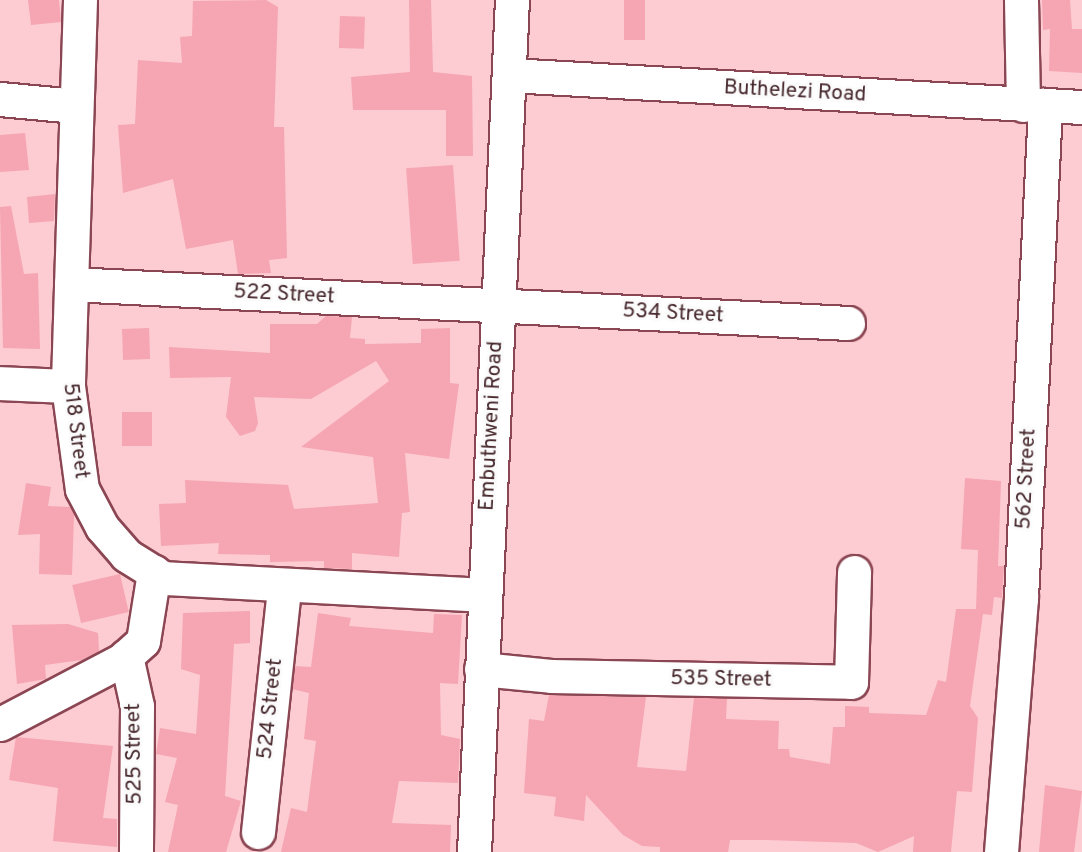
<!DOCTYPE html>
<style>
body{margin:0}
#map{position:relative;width:1082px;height:852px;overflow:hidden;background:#fdcbd2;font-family:Overpass,sans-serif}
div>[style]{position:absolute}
.building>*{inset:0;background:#f5a6b2;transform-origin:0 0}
.roads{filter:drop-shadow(2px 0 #8b4653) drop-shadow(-2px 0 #8b4653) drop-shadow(0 2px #8b4653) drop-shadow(0 -2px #8b4653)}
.minor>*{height:33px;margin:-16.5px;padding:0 16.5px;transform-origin:16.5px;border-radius:16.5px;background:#fff}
span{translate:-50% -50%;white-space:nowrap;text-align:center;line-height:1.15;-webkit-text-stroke:6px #fbfbfb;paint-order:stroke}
.street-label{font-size:21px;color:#45262b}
</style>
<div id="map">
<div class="building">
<div style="clip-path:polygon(28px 0,59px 0,61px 22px,31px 25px)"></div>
<div style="clip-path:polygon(266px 0,278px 7px,274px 127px,284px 127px,287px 258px,269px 260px,271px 273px,238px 274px,233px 240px,186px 249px,173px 179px,123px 193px,118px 125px,135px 124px,138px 60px,182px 63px,180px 37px,192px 36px,193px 1px)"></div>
<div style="clip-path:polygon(409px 0,431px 0,433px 72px,472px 76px,473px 156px,446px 156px,446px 110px,353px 110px,351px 77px,410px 72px)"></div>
<div style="left:624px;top:0;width:21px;height:40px"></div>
<div style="clip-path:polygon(1042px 0,1070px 0,1072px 29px,1082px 29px,1082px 73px,1049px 71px,1050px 29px,1043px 30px)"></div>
<div style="left:340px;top:16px;width:25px;height:32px;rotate:2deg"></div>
<div style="clip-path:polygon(25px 133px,29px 170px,0 172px,0 135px)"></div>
<div style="left:453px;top:165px;width:96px;height:47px;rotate:86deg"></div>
<div style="clip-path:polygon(55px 194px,54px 221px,29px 223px,27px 197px)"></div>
<div style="clip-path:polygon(11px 206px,24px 274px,38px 273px,40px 349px,3px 348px,0 207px)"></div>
<div style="clip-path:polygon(326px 316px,352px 317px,350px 338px,365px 339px,365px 344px,421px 343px,421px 329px,450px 328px,450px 383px,459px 384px,449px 459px,405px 453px,410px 512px,402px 513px,399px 557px,352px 553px,352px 569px,324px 568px,324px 561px,270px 562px,270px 555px,218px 554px,219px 543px,161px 546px,159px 504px,186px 503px,185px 480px,288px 485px,294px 509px,378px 503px,373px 457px,301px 447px,389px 381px,376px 361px,311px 399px,254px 397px,258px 423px,255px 431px,240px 436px,226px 417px,231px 377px,170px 378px,169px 347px,270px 353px,270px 324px,317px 324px)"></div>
<div style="left:149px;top:328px;width:31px;height:27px;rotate:88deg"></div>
<div style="left:122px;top:412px;width:30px;height:34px"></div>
<div style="clip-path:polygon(965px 478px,1001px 481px,998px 566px,1004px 566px,1002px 598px,994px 597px,992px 615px,983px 614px,970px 706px,978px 718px,972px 792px,957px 791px,951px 852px,913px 852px,914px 836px,878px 852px,856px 843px,767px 840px,730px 840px,728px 852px,660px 852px,660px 847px,642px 846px,623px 835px,586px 795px,584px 821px,554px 816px,556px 797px,524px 793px,529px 719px,544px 721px,549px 695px,646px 697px,637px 767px,686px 771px,694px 698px,727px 698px,726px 719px,779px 721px,778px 749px,789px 749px,790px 757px,830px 764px,833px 727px,845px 727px,845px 706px,869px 707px,869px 713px,926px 715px,938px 680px,946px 682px,956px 609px,976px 609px,978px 550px,961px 549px)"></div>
<div style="clip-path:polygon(26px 483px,51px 487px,48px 506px,70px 507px,74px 514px,72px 575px,39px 574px,40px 534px,18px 535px)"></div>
<div style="left:120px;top:574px;width:39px;height:49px;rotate:77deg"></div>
<div style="clip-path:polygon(250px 611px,250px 643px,234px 644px,225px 796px,241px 801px,226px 852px,168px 852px,178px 805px,165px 802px,177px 758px,156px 754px,160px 728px,196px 734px,200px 675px,181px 669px,183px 613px)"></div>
<div style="clip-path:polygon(318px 613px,351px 618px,349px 626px,433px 633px,434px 614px,462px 615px,458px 684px,440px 683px,441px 735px,460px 739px,458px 783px,399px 781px,392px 823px,451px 825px,450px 852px,281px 852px,291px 808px,307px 812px,316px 741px,304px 739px,309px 693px,292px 689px,294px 666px,311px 667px)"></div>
<div style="clip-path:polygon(68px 624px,98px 633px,99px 651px,82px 660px,45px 665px,46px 679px,17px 684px,12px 625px)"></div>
<div style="clip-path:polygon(16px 737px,113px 746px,103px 818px,117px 819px,117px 847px,53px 841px,58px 788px,9px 780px)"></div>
<div style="clip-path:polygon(1045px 785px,1082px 791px,1074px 852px,1039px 852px)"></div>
</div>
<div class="roads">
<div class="minor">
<div style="left:80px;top:0;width:386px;rotate:91.8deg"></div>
<div style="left:68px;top:386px;width:104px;rotate:82.3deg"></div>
<div style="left:82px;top:489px;width:43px;rotate:62.2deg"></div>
<div style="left:102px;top:527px;width:37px;rotate:49deg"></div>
<div style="left:126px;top:555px;width:44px;rotate:31.9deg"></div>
<div style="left:163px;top:578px;width:321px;rotate:3deg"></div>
<div style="left:1021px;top:0;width:105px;rotate:88.9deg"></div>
<div style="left:509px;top:75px;width:574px;rotate:3.2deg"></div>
<div style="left:0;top:99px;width:76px;rotate:5.3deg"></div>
<div style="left:71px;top:284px;width:778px;rotate:2.87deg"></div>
<div style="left:0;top:383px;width:68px;rotate:2.5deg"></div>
<div style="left:126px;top:656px;width:51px;rotate:77.6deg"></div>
<div style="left:137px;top:706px;width:146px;rotate:90.4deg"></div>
<div style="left:481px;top:669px;width:70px;rotate:5.7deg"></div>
<div style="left:551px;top:676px;width:300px;rotate:1.1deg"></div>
<div style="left:851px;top:682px;width:110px;rotate:-88.4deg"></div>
<div style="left:0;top:724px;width:138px;rotate:-27.7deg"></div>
<div style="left:122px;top:660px;width:28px;rotate:-42deg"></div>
<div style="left:143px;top:641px;width:70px;rotate:-80.9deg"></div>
<div style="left:258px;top:832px;width:246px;rotate:-83.9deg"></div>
<div style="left:474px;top:852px;width:853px;rotate:-87.45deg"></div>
<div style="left:1001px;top:852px;width:255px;rotate:-85.5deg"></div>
<div style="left:1021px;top:598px;width:494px;rotate:-87.2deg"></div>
</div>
</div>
<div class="street-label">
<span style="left:795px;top:92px;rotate:3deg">Buthelezi Road</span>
<span style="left:284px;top:295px;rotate:3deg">522 Street</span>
<span style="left:673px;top:314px;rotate:3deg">534 Street</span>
<span style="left:492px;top:426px;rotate:-87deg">Embuthweni Road</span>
<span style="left:75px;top:431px;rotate:83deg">518 Street</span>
<span style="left:1027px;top:479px;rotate:-87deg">562 Street</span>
<span style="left:721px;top:680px;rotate:1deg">535 Street</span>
<span style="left:271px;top:709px;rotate:-84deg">524 Street</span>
<span style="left:135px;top:754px;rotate:-91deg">525 Street</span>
</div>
</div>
